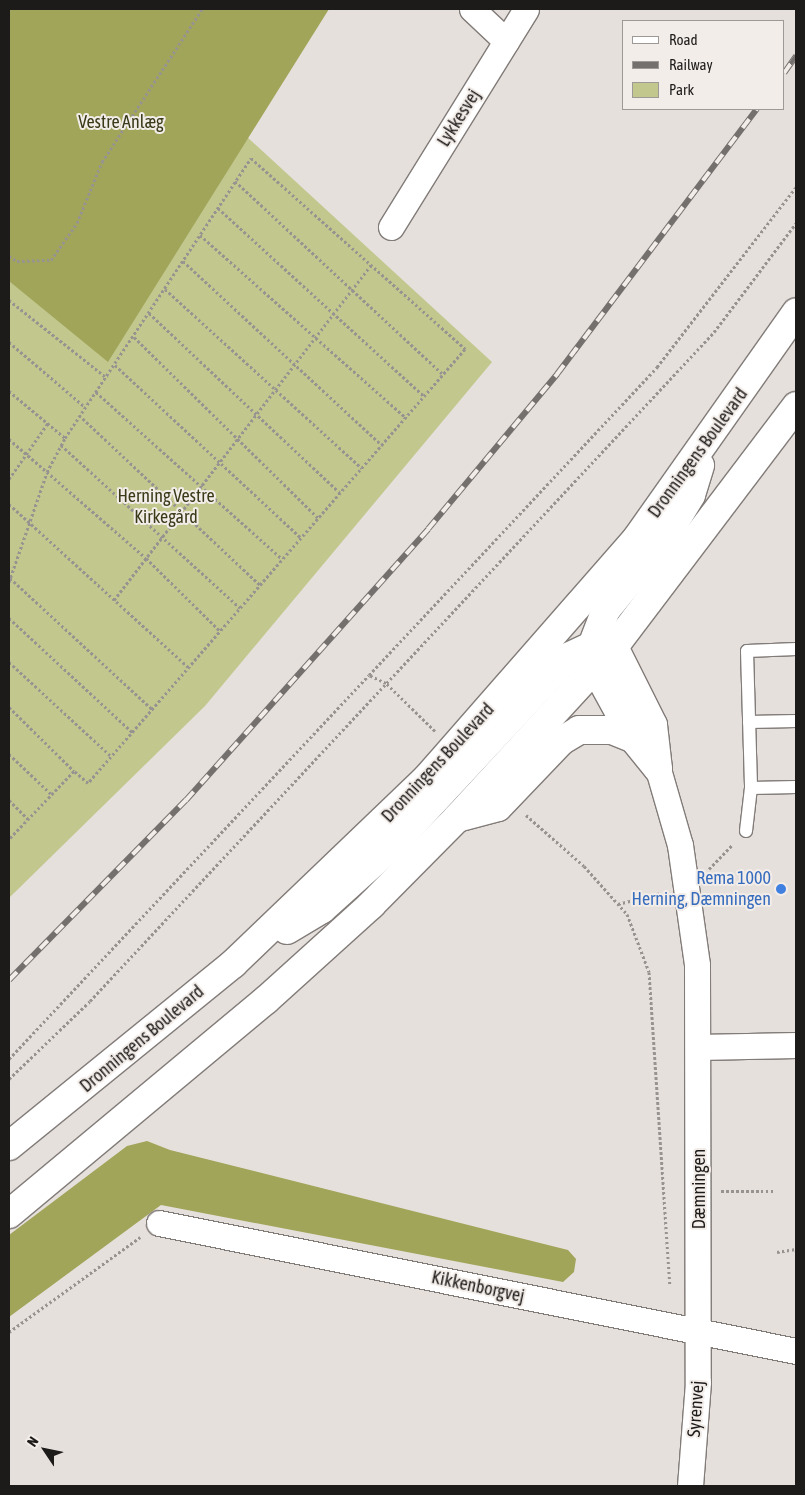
<!DOCTYPE html>
<meta charset="utf-8">
<style>
body{margin:0}
#map{position:relative;width:805px;height:1495px;overflow:hidden;background:#e6e0dc;font-family:"Asap Condensed",sans-serif}
div>[style]{position:absolute}
.green>*{inset:0;background:#c2c78e}
.forest>*{inset:0;background:#a1a559}
.path>*{height:3px;margin-top:-1.5px;transform-origin:0;background:repeating-linear-gradient(90deg,#979390 0 2.5px,transparent 0 5px)}
.roads{filter:drop-shadow(1px 0 #827c79) drop-shadow(-1px 0 #827c79) drop-shadow(0 1px #827c79) drop-shadow(0 -1px #827c79)}
.lane>*{height:12px;margin:-6px;padding:0 6px;transform-origin:6px;border-radius:6px;background:#fff}
.street>*{height:25px;margin:-12.5px;padding:0 12.5px;transform-origin:12.5px;border-radius:12.5px;background:#fff}
.secondary>*{height:28px;margin:-14px;padding:0 14px;transform-origin:14px;border-radius:14px;background:#fff}
.rail>*{height:5.5px;margin-top:-2.75px;transform-origin:0;background:repeating-linear-gradient(90deg,#f3ede9 0 11px,#74706e 0 22px);box-sizing:border-box;border-block:1px solid #74706e}
.dots>*{width:14px;height:14px;translate:-50% -50%;box-sizing:border-box;border:2px solid #f3ede9;border-radius:50%}
span{translate:-50% -50%;white-space:nowrap;text-align:center;line-height:1.15;-webkit-text-stroke:4px #f3ede9;paint-order:stroke}
.street-label{font-size:18px;color:#1d1b1a}
.park-label{font-size:18px;color:#383a18}
.shop-label{font-size:18px;color:#366cbe}
.right{translate:-100% -50%;text-align:right}
.frame{position:absolute;inset:0;border:10px solid #1d1b1a;pointer-events:none}
.legend{position:absolute;left:622px;top:20px;width:162px;height:90px;box-sizing:border-box;background:#f3ede9;border:1px solid #9d9996;margin:0;padding:6px 9px;list-style:none;font-size:15px;color:#1d1b1a}
.legend li{display:flex;align-items:center;gap:10px;height:25px}
.legend b{width:25px;border:1px solid #9d9996}
.north{position:absolute;left:20px;top:1425px;width:50px;height:50px;-webkit-text-stroke:4px #f3ede9;paint-order:stroke;rotate:304deg;font-size:14px;font-weight:700;line-height:20px;text-align:center;color:#1d1b1a}
.north::after{content:'';display:block;margin:auto;width:18px;height:22px;background:#1d1b1a;clip-path:polygon(50% 0,100% 100%,50% 72%,0 100%)}
</style>
<div id="map">
<div class="green">
<div style="clip-path:polygon(9px 9px,246px 136px,492px 362px,205px 706px,9px 898px)"></div>
</div>
<div class="forest">
<div style="clip-path:polygon(9px 9px,329px 9px,108px 362px,9px 281px)"></div>
<div style="clip-path:polygon(147px 1141px,170px 1150px,568px 1250px,576px 1259px,574px 1272px,563px 1282px,161px 1205px,9px 1317px,9px 1235px,127px 1146px)"></div>
</div>
<div class="path">
<div style="left:235px;top:181px;width:284px;rotate:42.9deg"></div>
<div style="left:218px;top:208px;width:279px;rotate:42.4deg"></div>
<div style="left:200px;top:235px;width:276px;rotate:41.6deg"></div>
<div style="left:9px;top:256px;width:9px;rotate:32deg"></div>
<div style="left:17px;top:261px;width:34px;rotate:-2deg"></div>
<div style="left:51px;top:260px;width:45px;rotate:-54.9deg"></div>
<div style="left:77px;top:223px;width:66px;rotate:-67.7deg"></div>
<div style="left:102px;top:162px;width:183px;rotate:-56.8deg"></div>
<div style="left:183px;top:261px;width:271px;rotate:42.8deg"></div>
<div style="left:165px;top:289px;width:266px;rotate:42.3deg"></div>
<div style="left:9px;top:300px;width:125px;rotate:38.5deg"></div>
<div style="left:149px;top:313px;width:262px;rotate:43.3deg"></div>
<div style="left:134px;top:337px;width:258px;rotate:44.5deg"></div>
<div style="left:9px;top:342px;width:99px;rotate:40.5deg"></div>
<div style="left:115px;top:365px;width:254px;rotate:42.9deg"></div>
<div style="left:9px;top:391px;width:73px;rotate:40deg"></div>
<div style="left:96px;top:392px;width:250px;rotate:41.9deg"></div>
<div style="left:79px;top:415px;width:248px;rotate:43.2deg"></div>
<div style="left:9px;top:439px;width:181px;rotate:41deg"></div>
<div style="left:146px;top:558px;width:104px;rotate:44.6deg"></div>
<div style="left:61px;top:445px;width:242px;rotate:42.3deg"></div>
<div style="left:9px;top:479px;width:68px;rotate:-55.1deg"></div>
<div style="left:9px;top:504px;width:242px;rotate:42.3deg"></div>
<div style="left:10px;top:578px;width:193px;rotate:42.7deg"></div>
<div style="left:9px;top:582px;width:116px;rotate:-70.9deg"></div>
<div style="left:47px;top:472px;width:38px;rotate:-62deg"></div>
<div style="left:65px;top:438px;width:336px;rotate:-56.4deg"></div>
<div style="left:251px;top:158px;width:287px;rotate:41.7deg"></div>
<div style="left:465px;top:349px;width:575px;rotate:130.98deg"></div>
<div style="left:88px;top:783px;width:18px;rotate:-139deg"></div>
<div style="left:74px;top:771px;width:94px;rotate:133.7deg"></div>
<div style="left:114px;top:600px;width:424px;rotate:-52.5deg"></div>
<div style="left:9px;top:618px;width:168px;rotate:42.8deg"></div>
<div style="left:9px;top:662px;width:139px;rotate:42.7deg"></div>
<div style="left:9px;top:707px;width:91px;rotate:44.6deg"></div>
<div style="left:435px;top:731px;width:69px;rotate:-135.6deg"></div>
<div style="left:386px;top:683px;width:19px;rotate:-155deg"></div>
<div style="left:369px;top:675px;width:422px;rotate:-46.9deg"></div>
<div style="left:657px;top:367px;width:227px;rotate:-52.3deg"></div>
<div style="left:9px;top:754px;width:59px;rotate:43.6deg"></div>
<div style="left:9px;top:800px;width:27px;rotate:45deg"></div>
<div style="left:526px;top:815px;width:77px;rotate:41.3deg"></div>
<div style="left:584px;top:866px;width:64px;rotate:48.1deg"></div>
<div style="left:627px;top:914px;width:62px;rotate:69.2deg"></div>
<div style="left:649px;top:972px;width:315px;rotate:86.2deg"></div>
<div style="left:709px;top:869px;width:33px;rotate:-46deg"></div>
<div style="left:618px;top:904px;width:44px;rotate:-14.3deg"></div>
<div style="left:9px;top:1059px;width:526px;rotate:-46.85deg"></div>
<div style="left:9px;top:1079px;width:112px;rotate:-43.9deg"></div>
<div style="left:90px;top:1001px;width:915px;rotate:-46.99deg"></div>
<div style="left:714px;top:332px;width:136px;rotate:-53deg"></div>
<div style="left:721px;top:1191px;width:55px"></div>
<div style="left:777px;top:1252px;width:19px;rotate:-9deg"></div>
<div style="left:9px;top:1332px;width:162px;rotate:-35.9deg"></div>
</div>
<div class="roads">
<div class="lane">
<div style="left:796px;top:649px;width:49px;rotate:177.7deg"></div>
<div style="left:747px;top:651px;width:137px;rotate:88.3deg"></div>
<div style="left:751px;top:788px;width:45px;rotate:-1.3deg"></div>
<div style="left:749px;top:722px;width:47px;rotate:-1.2deg"></div>
<div style="left:746px;top:831px;width:43px;rotate:-83.4deg"></div>
</div>
<div class="street">
<div style="left:472px;top:9px;width:47px;rotate:43.3deg"></div>
<div style="left:391px;top:227px;width:256px;rotate:-58.2deg"></div>
<div style="left:658px;top:769px;width:79px;rotate:73.9deg"></div>
<div style="left:680px;top:845px;width:121px;rotate:81.9deg"></div>
<div style="left:697px;top:965px;width:417px;rotate:89.9deg"></div>
<div style="left:698px;top:1382px;width:104px;rotate:94.4deg"></div>
<div style="left:698px;top:1047px;width:98px;rotate:-1.2deg"></div>
<div style="left:159px;top:1223px;width:650px;rotate:11.36deg"></div>
</div>
<div class="secondary">
<div style="left:658px;top:769px;width:38px;rotate:-129deg"></div>
<div style="left:634px;top:739px;width:81px;rotate:-118.8deg"></div>
<div style="left:595px;top:668px;width:22px;rotate:-98deg"></div>
<div style="left:592px;top:646px;width:39px;rotate:-69deg"></div>
<div style="left:606px;top:610px;width:93px;rotate:-50.7deg"></div>
<div style="left:665px;top:538px;width:50px;rotate:-58.8deg"></div>
<div style="left:691px;top:495px;width:31px;rotate:-73deg"></div>
<div style="left:457px;top:818px;width:42px;rotate:-15deg"></div>
<div style="left:498px;top:807px;width:91px;rotate:-46.3deg"></div>
<div style="left:561px;top:741px;width:21px;rotate:-31deg"></div>
<div style="left:579px;top:730px;width:33px"></div>
<div style="left:612px;top:730px;width:24px;rotate:22deg"></div>
<div style="left:287px;top:930px;width:41px;rotate:-31deg"></div>
<div style="left:322px;top:909px;width:94px;rotate:-42deg"></div>
<div style="left:392px;top:846px;width:258px;rotate:-47deg"></div>
<div style="left:568px;top:657px;width:26px;rotate:-25deg"></div>
<div style="left:592px;top:646px;width:22px;rotate:3deg"></div>
<div style="left:614px;top:647px;width:87px;rotate:63.4deg"></div>
<div style="left:653px;top:725px;width:44px;rotate:83.5deg"></div>
<div style="left:9px;top:1146px;width:289px;rotate:-39.1deg"></div>
<div style="left:233px;top:964px;width:269px;rotate:-43.8deg"></div>
<div style="left:427px;top:778px;width:319px;rotate:-48.8deg"></div>
<div style="left:637px;top:538px;width:276px;rotate:-54.8deg"></div>
<div style="left:9px;top:1214px;width:334px;rotate:-39.8deg"></div>
<div style="left:266px;top:1000px;width:142px;rotate:-42.1deg"></div>
<div style="left:371px;top:905px;width:122px;rotate:-45.3deg"></div>
<div style="left:457px;top:818px;width:232px;rotate:-47.4deg"></div>
<div style="left:614px;top:647px;width:302px;rotate:-52.9deg"></div>
</div>
</div>
<div class="rail">
<div style="left:784px;top:73px;width:21px;rotate:-55deg"></div>
<div style="left:9px;top:980px;width:252px;rotate:-45.5deg"></div>
<div style="left:186px;top:800px;width:363px;rotate:-48.2deg"></div>
<div style="left:428px;top:529px;width:202px;rotate:-50.2deg"></div>
<div style="left:557px;top:374px;width:332px;rotate:-53deg"></div>
</div>
<div class="dots">
<div style="left:781px;top:889px;background:#3f7fe0"></div>
</div>
<div class="street-label">
<span style="left:459px;top:118px;rotate:-58deg">Lykkesvej</span>
<span style="left:698px;top:453px;rotate:-54deg">Dronningens Boulevard</span>
<span style="left:438px;top:763px;rotate:-47deg">Dronningens Boulevard</span>
<span style="left:142px;top:1039px;rotate:-40deg">Dronningens Boulevard</span>
<span style="left:699px;top:1189px;rotate:-90deg">Dæmningen</span>
<span style="left:478px;top:1287px;rotate:12deg">Kikkenborgvej</span>
<span style="left:696px;top:1409px;rotate:-86deg">Syrenvej</span>
</div>
<div class="park-label">
<span style="left:121px;top:122px">Vestre Anlæg</span>
<span style="left:166px;top:507px">Herning Vestre<br>Kirkegård</span>
</div>
<div class="shop-label">
<span class="right" style="left:771px;top:889px">Rema 1000<br>Herning, Dæmningen</span>
</div>
<div class="frame"></div>
<ul class="legend">
<li><b style="height:6px;background:#fff"></b>Road</li>
<li><b style="height:6px;background:#74706e"></b>Railway</li>
<li><b style="height:14px;background:#c2c78e"></b>Park</li>
</ul>
<div class="north">N</div>
</div>
